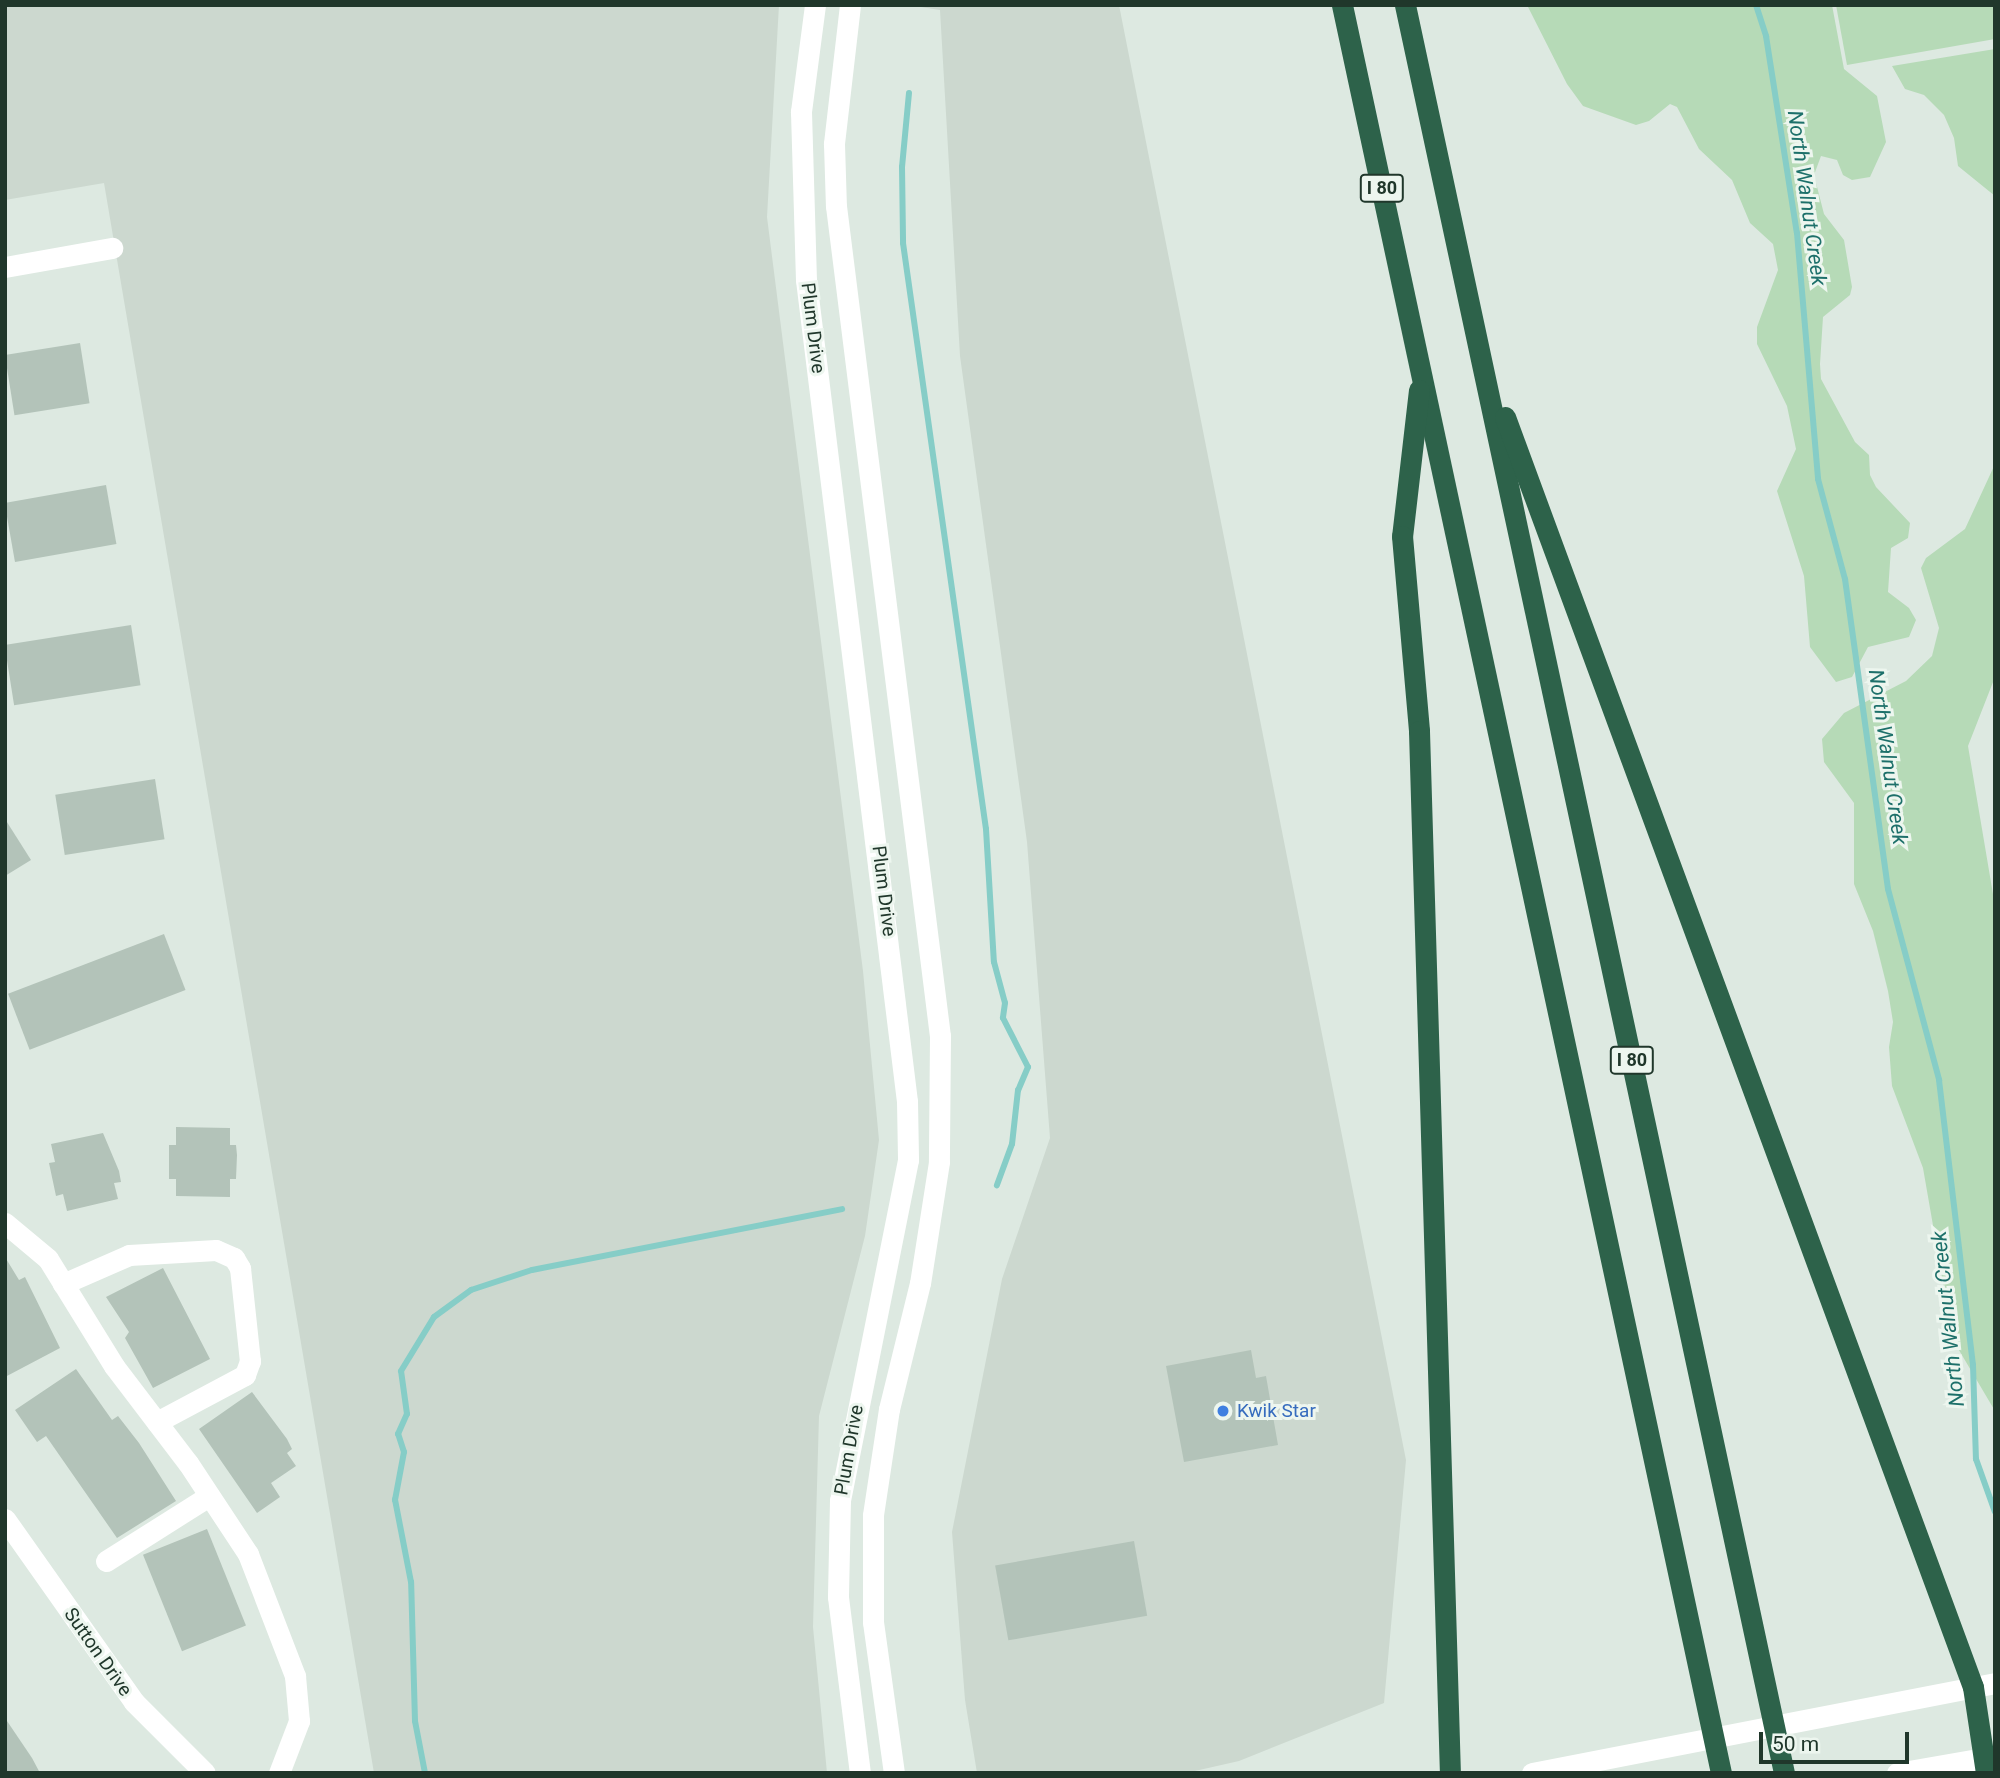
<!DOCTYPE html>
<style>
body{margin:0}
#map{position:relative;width:2000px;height:1778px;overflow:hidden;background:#dde9e1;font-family:Roboto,sans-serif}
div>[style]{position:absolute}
.built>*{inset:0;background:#ccd8cf}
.green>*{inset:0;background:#b6dab7}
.stream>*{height:6px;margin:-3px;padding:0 3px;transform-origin:3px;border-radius:3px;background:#86cdc7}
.building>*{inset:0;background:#b3c3b9;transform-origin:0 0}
.minor>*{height:21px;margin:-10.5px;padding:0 10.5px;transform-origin:10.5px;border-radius:10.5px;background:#fff}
.tertiary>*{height:21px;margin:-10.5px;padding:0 10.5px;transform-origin:10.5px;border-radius:10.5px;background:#fff}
.motorway>*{height:21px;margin:-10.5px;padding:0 10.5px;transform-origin:10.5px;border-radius:10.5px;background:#2d624a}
.dots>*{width:19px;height:19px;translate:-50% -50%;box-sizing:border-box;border:4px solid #edf6ef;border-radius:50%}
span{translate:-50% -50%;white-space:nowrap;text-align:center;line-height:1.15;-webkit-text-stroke:6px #edf6ef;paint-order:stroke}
.shield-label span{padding:2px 5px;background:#edf6ef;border:2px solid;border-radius:5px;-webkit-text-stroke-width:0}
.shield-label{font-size:18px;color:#20372b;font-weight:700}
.street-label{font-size:19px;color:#20372b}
.shop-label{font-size:19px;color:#366cbe}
.left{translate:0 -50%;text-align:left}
.water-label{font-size:21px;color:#1d706a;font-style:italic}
.frame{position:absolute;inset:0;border:7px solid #20372b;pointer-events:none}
.scale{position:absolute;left:1759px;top:1732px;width:150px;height:32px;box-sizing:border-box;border:4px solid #20372b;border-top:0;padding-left:9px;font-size:21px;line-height:24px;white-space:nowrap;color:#20372b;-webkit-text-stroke:5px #edf6ef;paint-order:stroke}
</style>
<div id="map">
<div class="built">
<div style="clip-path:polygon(5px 5px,779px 5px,767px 217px,863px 971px,879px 1140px,865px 1236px,819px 1416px,813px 1627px,827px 1773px,374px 1773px,104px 183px,5px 200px)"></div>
<div style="clip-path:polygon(908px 5px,1119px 5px,1406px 1460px,1384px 1703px,1239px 1761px,1186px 1773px,977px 1773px,965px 1700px,952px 1532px,1002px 1279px,1050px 1138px,1027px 842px,960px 356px,940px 10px)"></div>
</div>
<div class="green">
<div style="clip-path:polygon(1527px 5px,1832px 5px,1844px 69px,1877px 96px,1886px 142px,1870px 177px,1852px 180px,1843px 175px,1837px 160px,1821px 156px,1814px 175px,1824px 214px,1844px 240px,1852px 287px,1850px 295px,1823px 317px,1820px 364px,1821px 379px,1855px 442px,1869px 455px,1870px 475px,1876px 487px,1910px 523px,1908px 538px,1891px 548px,1888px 592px,1909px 608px,1916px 620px,1909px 637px,1868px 647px,1852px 677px,1836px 682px,1810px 647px,1804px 576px,1777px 491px,1796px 449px,1787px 406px,1757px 344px,1757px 327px,1778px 270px,1773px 244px,1750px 223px,1732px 180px,1699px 149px,1677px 107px,1670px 104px,1649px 121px,1636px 125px,1583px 106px,1567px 84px)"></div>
<div style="clip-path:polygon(1836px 5px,1995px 5px,1995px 39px,1847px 65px)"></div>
<div style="clip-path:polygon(1995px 49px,1995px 196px,1958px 166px,1954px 138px,1944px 115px,1924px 95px,1905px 89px,1892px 66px)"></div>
<div style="clip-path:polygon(1995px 464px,1995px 677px,1968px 746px,1995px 906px,1995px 1411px,1953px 1340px,1923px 1168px,1892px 1086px,1889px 1047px,1893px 1022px,1888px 991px,1873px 931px,1854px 884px,1854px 803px,1824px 762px,1822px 739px,1844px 713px,1906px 681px,1932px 656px,1939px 628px,1921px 568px,1926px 558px,1965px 529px)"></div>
</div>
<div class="stream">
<div style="left:1756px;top:5px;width:33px;rotate:72deg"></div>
<div style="left:1766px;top:36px;width:199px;rotate:81.1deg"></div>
<div style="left:1797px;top:233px;width:247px;rotate:85.1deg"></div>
<div style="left:1818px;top:479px;width:104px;rotate:74.9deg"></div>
<div style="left:1845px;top:579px;width:313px;rotate:82.1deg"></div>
<div style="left:1888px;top:889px;width:198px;rotate:75deg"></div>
<div style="left:1939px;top:1080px;width:287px;rotate:83.2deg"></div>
<div style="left:1973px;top:1365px;width:94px;rotate:88.2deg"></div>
<div style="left:1976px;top:1459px;width:56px;rotate:70.3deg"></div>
<div style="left:909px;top:93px;width:74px;rotate:95.4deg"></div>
<div style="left:902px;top:167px;width:76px;rotate:89.2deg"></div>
<div style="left:903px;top:243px;width:592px;rotate:81.94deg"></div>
<div style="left:986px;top:829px;width:133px;rotate:86.6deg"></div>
<div style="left:994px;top:962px;width:42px;rotate:75deg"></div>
<div style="left:1005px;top:1003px;width:15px;rotate:98deg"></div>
<div style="left:1003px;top:1018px;width:55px;rotate:63deg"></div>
<div style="left:1028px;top:1067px;width:25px;rotate:113deg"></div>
<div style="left:1018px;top:1090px;width:54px;rotate:96.3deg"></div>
<div style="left:1012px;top:1144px;width:44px;rotate:110.1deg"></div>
<div style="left:425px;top:1773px;width:53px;rotate:-100.9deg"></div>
<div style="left:415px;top:1721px;width:139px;rotate:-91.6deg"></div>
<div style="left:411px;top:1582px;width:84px;rotate:-101deg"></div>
<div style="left:395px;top:1500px;width:49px;rotate:-79.4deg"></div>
<div style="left:404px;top:1452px;width:19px;rotate:-108deg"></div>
<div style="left:398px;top:1434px;width:22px;rotate:-66deg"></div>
<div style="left:407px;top:1414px;width:43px;rotate:-97.9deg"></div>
<div style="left:401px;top:1371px;width:63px;rotate:-58.6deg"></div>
<div style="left:434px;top:1317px;width:46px;rotate:-36.1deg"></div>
<div style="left:471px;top:1290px;width:64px;rotate:-18.2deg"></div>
<div style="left:532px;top:1270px;width:316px;rotate:-11.1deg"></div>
</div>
<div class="building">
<div style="left:80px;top:343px;width:61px;height:76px;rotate:81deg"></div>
<div style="left:106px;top:485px;width:60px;height:103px;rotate:80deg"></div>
<div style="left:131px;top:625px;width:61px;height:128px;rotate:81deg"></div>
<div style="left:155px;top:779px;width:61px;height:101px;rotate:81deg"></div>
<div style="clip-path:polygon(5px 819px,31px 860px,5px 876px)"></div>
<div style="left:164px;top:934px;width:60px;height:167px;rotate:69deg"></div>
<div style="clip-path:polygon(176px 1127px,230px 1128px,230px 1145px,236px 1145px,237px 1155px,236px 1179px,230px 1179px,230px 1197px,176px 1196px,176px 1179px,169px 1179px,169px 1145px,176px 1145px)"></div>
<div style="clip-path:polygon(103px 1133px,119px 1171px,121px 1182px,114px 1183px,118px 1199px,67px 1211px,63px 1194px,56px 1196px,49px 1163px,55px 1162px,51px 1144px)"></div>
<div style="clip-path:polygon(5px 1257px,19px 1280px,25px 1277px,60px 1348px,5px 1377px)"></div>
<div style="clip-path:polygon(163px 1268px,210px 1359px,153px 1388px,125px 1338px,129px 1332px,106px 1297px)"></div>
<div style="clip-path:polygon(1251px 1350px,1256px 1378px,1266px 1376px,1278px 1445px,1184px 1462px,1166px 1366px)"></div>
<div style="clip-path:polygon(76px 1369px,112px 1420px,118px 1416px,139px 1443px,176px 1501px,117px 1538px,46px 1436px,37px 1442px,15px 1410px)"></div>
<div style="clip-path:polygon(252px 1392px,287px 1439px,292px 1449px,287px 1453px,296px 1466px,271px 1483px,280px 1497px,257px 1513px,199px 1429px)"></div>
<div style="left:207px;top:1529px;width:104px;height:69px;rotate:68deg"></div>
<div style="left:1134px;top:1541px;width:76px;height:141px;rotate:80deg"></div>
<div style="clip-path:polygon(5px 1718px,32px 1758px,40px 1773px,5px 1773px)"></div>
</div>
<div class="minor">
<div style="left:5px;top:267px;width:109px;rotate:-10.1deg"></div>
<div style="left:5px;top:1223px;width:56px;rotate:39.9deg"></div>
<div style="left:48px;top:1259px;width:126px;rotate:58.3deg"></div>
<div style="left:114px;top:1366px;width:122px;rotate:52.7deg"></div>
<div style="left:188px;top:1463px;width:109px;rotate:56.6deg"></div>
<div style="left:248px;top:1554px;width:131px;rotate:68.9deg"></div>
<div style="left:295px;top:1676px;width:45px;rotate:84.9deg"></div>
<div style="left:299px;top:1721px;width:56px;rotate:111deg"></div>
<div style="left:63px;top:1284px;width:72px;rotate:-23.7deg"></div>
<div style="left:129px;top:1255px;width:87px;rotate:-3.3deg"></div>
<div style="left:216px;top:1250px;width:20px;rotate:24deg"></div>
<div style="left:234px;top:1258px;width:12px;rotate:59deg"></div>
<div style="left:240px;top:1268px;width:94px;rotate:83.9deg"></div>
<div style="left:250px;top:1361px;width:15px;rotate:110deg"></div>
<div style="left:245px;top:1375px;width:100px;rotate:151.9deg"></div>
<div style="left:106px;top:1561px;width:122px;rotate:-32.3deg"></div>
</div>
<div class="tertiary">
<div style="left:815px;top:5px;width:108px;rotate:97.5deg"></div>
<div style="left:801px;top:112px;width:168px;rotate:88.3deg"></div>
<div style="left:806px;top:280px;width:827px;rotate:82.99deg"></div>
<div style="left:907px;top:1101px;width:59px;rotate:89deg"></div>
<div style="left:908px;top:1160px;width:347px;rotate:101.3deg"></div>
<div style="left:840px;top:1500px;width:97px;rotate:91.2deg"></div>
<div style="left:838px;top:1597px;width:177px;rotate:82.9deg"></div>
<div style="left:850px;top:5px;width:140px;rotate:96.6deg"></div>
<div style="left:834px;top:144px;width:62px;rotate:88.2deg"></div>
<div style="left:836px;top:206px;width:836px;rotate:82.86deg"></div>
<div style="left:940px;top:1036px;width:126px;rotate:90.5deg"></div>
<div style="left:939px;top:1162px;width:122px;rotate:98.9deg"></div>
<div style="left:920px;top:1283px;width:130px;rotate:103.8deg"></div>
<div style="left:889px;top:1409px;width:107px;rotate:98.6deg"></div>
<div style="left:873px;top:1515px;width:107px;rotate:90deg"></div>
<div style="left:873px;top:1622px;width:152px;rotate:82.1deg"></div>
<div style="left:5px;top:1519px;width:224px;rotate:54.8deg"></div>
<div style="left:134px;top:1702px;width:100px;rotate:45deg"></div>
<div style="left:1532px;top:1773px;width:472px;rotate:-11deg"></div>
<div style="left:1897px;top:1773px;width:99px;rotate:-9.8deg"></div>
</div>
<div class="motorway">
<div style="left:1342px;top:5px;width:1808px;rotate:77.9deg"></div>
<div style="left:1405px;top:5px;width:1808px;rotate:77.9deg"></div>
<div style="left:1419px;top:390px;width:147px;rotate:96.6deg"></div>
<div style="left:1402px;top:536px;width:196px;rotate:85deg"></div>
<div style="left:1419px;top:731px;width:1042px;rotate:88.3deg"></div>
<div style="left:1505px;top:417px;width:1353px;rotate:69.77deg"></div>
<div style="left:1973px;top:1687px;width:87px;rotate:81.4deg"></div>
</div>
<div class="dots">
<div style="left:1223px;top:1411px;background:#3f7fe0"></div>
</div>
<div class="shield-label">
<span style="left:1382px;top:188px">I 80</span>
<span style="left:1632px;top:1060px">I 80</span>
</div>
<div class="street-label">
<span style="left:813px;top:328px;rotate:83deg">Plum Drive</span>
<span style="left:884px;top:891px;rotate:83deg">Plum Drive</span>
<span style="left:849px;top:1450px;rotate:-80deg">Plum Drive</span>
<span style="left:98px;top:1652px;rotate:55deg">Sutton Drive</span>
</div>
<div class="shop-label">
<span class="left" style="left:1237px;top:1411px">Kwik Star</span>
</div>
<div class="water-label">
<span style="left:1807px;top:198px;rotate:82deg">North Walnut Creek</span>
<span style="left:1888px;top:757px;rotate:82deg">North Walnut Creek</span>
<span style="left:1948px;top:1319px;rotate:-96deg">North Walnut Creek</span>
</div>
<div class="frame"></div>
<div class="scale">50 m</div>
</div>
